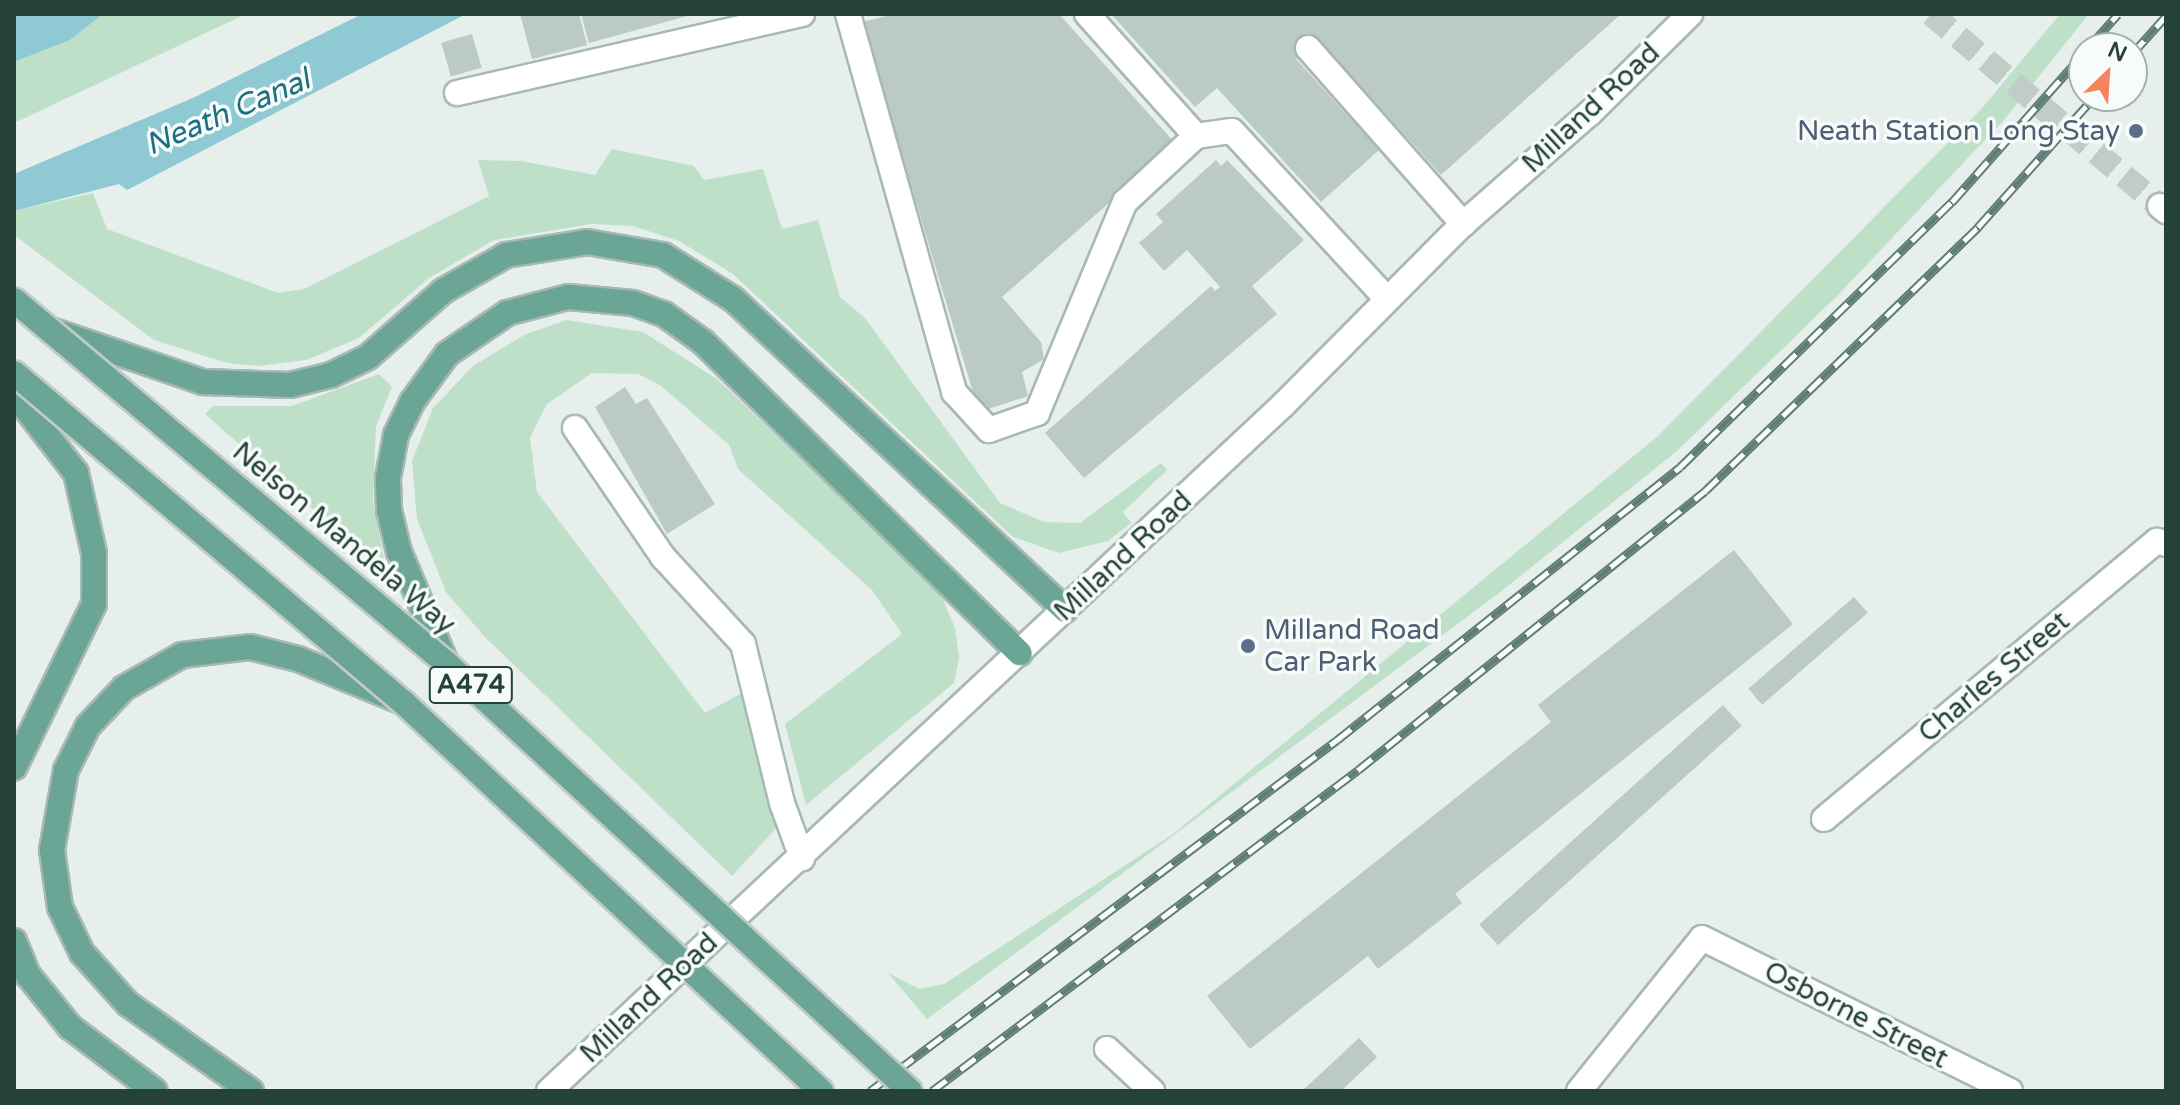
<!DOCTYPE html>
<style>
body{margin:0}
#map{position:relative;width:2180px;height:1105px;overflow:hidden;background:#e6efeb;font-family:"Varela Round",sans-serif}
div>[style]{position:absolute}
.green>*{inset:0;background:#bfe0c8}
.water>*{inset:0;background:#8ec9d4}
.building>*{inset:0;background:#bbcac4;transform-origin:0 0}
.minor-tunnel>*{height:24px;margin-top:-12px;transform-origin:0;background:repeating-linear-gradient(90deg,#bfccc8 0 24px,transparent 0 36px)}
.roads{filter:drop-shadow(2px 0 #a8b8b2) drop-shadow(-2px 0 #a8b8b2) drop-shadow(0 2px #a8b8b2) drop-shadow(0 -2px #a8b8b2)}
.minor>*{height:24px;margin:-12px;padding:0 12px;transform-origin:12px;border-radius:12px;background:#fff}
.major>*{height:24px;margin:-12px;padding:0 12px;transform-origin:12px;border-radius:12px;background:#6aa596}
.rail>*{height:9px;margin-top:-4.5px;transform-origin:0;background:repeating-linear-gradient(90deg,#f7fbf9 0 18px,#5f7d75 0 36px);box-sizing:border-box;border-block:2px solid #5f7d75}
.bridges{filter:drop-shadow(2px 0 #c2cac8) drop-shadow(-2px 0 #c2cac8) drop-shadow(0 2px #c2cac8) drop-shadow(0 -2px #c2cac8)}
.major-bridge>*{height:24px;margin:-12px;padding:0 12px;transform-origin:12px;border-radius:12px;background:#6aa596}
.dots>*{width:22px;height:22px;translate:-50% -50%;box-sizing:border-box;border:4px solid #f7fbf9;border-radius:50%}
span{translate:-50% -50%;white-space:nowrap;text-align:center;line-height:1.15;-webkit-text-stroke:7px #f7fbf9;paint-order:stroke}
.shield-label span{padding:2px 6px;background:#f7fbf9;border:2px solid;border-radius:6px;-webkit-text-stroke-width:0}
.shield-label{font-size:26px;color:#24423a;font-weight:700}
.street-label{font-size:28px;color:#24423a}
.service-label{font-size:28px;color:#4e5e75}
.right{translate:-100% -50%;text-align:right}
.left{translate:0 -50%;text-align:left}
.water-label{font-size:30px;color:#1c6f80;font-style:italic}
.frame{position:absolute;inset:0;border:16px solid #24423a;pointer-events:none}
.north{position:absolute;left:2068px;top:32px;width:80px;height:80px;box-sizing:border-box;background:#f7fbf9;border:2px solid #a3b1ad;border-radius:50%;rotate:25deg;font-size:22px;font-weight:700;line-height:32px;text-align:center;color:#24423a}
.north::after{content:'';display:block;margin:auto;width:28px;height:36px;background:#f4845f;clip-path:polygon(50% 0,100% 100%,50% 72%,0 100%)}
</style>
<div id="map">
<div class="green">
<div style="clip-path:polygon(103px 14px,246px 14px,14px 123px,14px 62px,70px 40px)"></div>
<div style="clip-path:polygon(2060px 14px,2089px 14px,2004px 120px,1838px 295px,1677px 451px,1499px 593px,927px 1019px,888px 973px,919px 989px,944px 984px,1173px 834px,1658px 436px,1983px 107px)"></div>
<div style="clip-path:polygon(612px 149px,694px 166px,704px 180px,763px 169px,782px 229px,818px 220px,840px 297px,865px 318px,1000px 503px,1044px 522px,1080px 523px,1161px 463px,1167px 470px,1123px 512px,1131px 523px,1108px 541px,1059px 553px,1013px 537px,733px 274px,679px 241px,633px 226px,592px 224px,494px 240px,429px 278px,359px 338px,306px 360px,258px 366px,227px 363px,154px 340px,14px 235px,14px 211px,93px 193px,107px 229px,278px 293px,304px 289px,489px 196px,478px 160px,521px 161px,595px 175px)"></div>
<div style="clip-path:polygon(566px 320px,643px 332px,717px 379px,938px 588px,955px 628px,959px 658px,954px 683px,806px 805px,785px 724px,902px 634px,872px 590px,738px 469px,729px 445px,660px 385px,638px 374px,592px 373px,547px 404px,530px 438px,537px 492px,705px 713px,744px 692px,778px 826px,732px 876px,484px 636px,446px 592px,417px 519px,412px 461px,433px 408px,473px 366px,524px 335px)"></div>
<div style="clip-path:polygon(379px 374px,392px 387px,376px 426px,373px 502px,387px 574px,205px 414px,213px 406px,292px 406px)"></div>
</div>
<div class="water">
<div style="clip-path:polygon(14px 14px,103px 14px,70px 40px,14px 62px)"></div>
<div style="clip-path:polygon(362px 14px,466px 14px,127px 190px,119px 184px,14px 211px,14px 174px,195px 97px)"></div>
</div>
<div class="building">
<div style="clip-path:polygon(520px 14px,579px 14px,587px 45px,532px 59px)"></div>
<div style="clip-path:polygon(581px 14px,691px 14px,691px 15px,589px 43px)"></div>
<div style="clip-path:polygon(895px 14px,1059px 14px,1176px 144px,1002px 297px,1041px 342px,1044px 359px,1022px 372px,1028px 396px,979px 412px,862px 22px)"></div>
<div style="clip-path:polygon(1111px 14px,1621px 14px,1441px 175px,1318px 39px,1296px 59px,1379px 150px,1321px 202px,1217px 88px,1195px 107px)"></div>
<div style="left:472px;top:34px;width:35px;height:32px;rotate:74deg"></div>
<div style="clip-path:polygon(1216px 160px,1221px 166px,1227px 160px,1304px 240px,1252px 286px,1277px 314px,1084px 478px,1045px 433px,1211px 286px,1215px 291px,1220px 287px,1187px 250px,1164px 271px,1139px 243px,1163px 222px,1156px 214px)"></div>
<div style="clip-path:polygon(625px 387px,636px 404px,647px 398px,715px 504px,667px 534px,595px 407px)"></div>
<div style="clip-path:polygon(1734px 550px,1793px 624px,1455px 894px,1462px 903px,1378px 969px,1368px 956px,1250px 1049px,1207px 996px,1551px 722px,1538px 705px)"></div>
<div style="left:1854px;top:597px;width:21px;height:140px;rotate:49deg"></div>
<div style="left:1723px;top:705px;width:28px;height:328px;rotate:48deg"></div>
<div style="clip-path:polygon(1359px 1038px,1377px 1057px,1341px 1091px,1302px 1091px)"></div>
</div>
<div class="minor-tunnel">
<div style="left:1931px;top:14px;width:299px;rotate:40deg"></div>
</div>
<div class="roads">
<div class="minor">
<div style="left:848px;top:14px;width:393px;rotate:74.3deg"></div>
<div style="left:954px;top:392px;width:52px;rotate:47.4deg"></div>
<div style="left:989px;top:430px;width:51px;rotate:-19.5deg"></div>
<div style="left:1037px;top:413px;width:229px;rotate:-67.4deg"></div>
<div style="left:1125px;top:202px;width:97px;rotate:-42.9deg"></div>
<div style="left:1196px;top:136px;width:36px;rotate:-8deg"></div>
<div style="left:1232px;top:131px;width:229px;rotate:47.3deg"></div>
<div style="left:1087px;top:14px;width:164px;rotate:48.2deg"></div>
<div style="left:1308px;top:48px;width:235px;rotate:48.6deg"></div>
<div style="left:457px;top:93px;width:354px;rotate:-12.9deg"></div>
<div style="left:2160px;top:206px;width:8px;rotate:40deg"></div>
<div style="left:575px;top:428px;width:156px;rotate:55.7deg"></div>
<div style="left:663px;top:557px;width:118px;rotate:47.4deg"></div>
<div style="left:743px;top:644px;width:164px;rotate:76.2deg"></div>
<div style="left:782px;top:803px;width:59px;rotate:70deg"></div>
<div style="left:1824px;top:819px;width:434px;rotate:-39.9deg"></div>
<div style="left:2157px;top:541px;width:9px;rotate:18deg"></div>
<div style="left:1107px;top:1049px;width:62px;rotate:43deg"></div>
<div style="left:549px;top:1091px;width:1005px;rotate:-43.06deg"></div>
<div style="left:1283px;top:405px;width:255px;rotate:-45.2deg"></div>
<div style="left:1463px;top:224px;width:169px;rotate:-41.2deg"></div>
<div style="left:1590px;top:113px;width:141px;rotate:-44.7deg"></div>
<div style="left:1579px;top:1091px;width:196px;rotate:-51.2deg"></div>
<div style="left:1702px;top:938px;width:344px;rotate:26.4deg"></div>
</div>
<div class="major">
<div style="left:51px;top:330px;width:161px;rotate:18.9deg"></div>
<div style="left:203px;top:382px;width:87px;rotate:2deg"></div>
<div style="left:290px;top:385px;width:42px;rotate:-13.7deg"></div>
<div style="left:331px;top:375px;width:41px;rotate:-25.9deg"></div>
<div style="left:368px;top:357px;width:100px;rotate:-41.3deg"></div>
<div style="left:443px;top:291px;width:73px;rotate:-29.7deg"></div>
<div style="left:506px;top:255px;width:82px;rotate:-9.1deg"></div>
<div style="left:587px;top:242px;width:77px;rotate:9.7deg"></div>
<div style="left:663px;top:255px;width:83px;rotate:32.2deg"></div>
<div style="left:733px;top:299px;width:455px;rotate:43.1deg"></div>
<div style="left:14px;top:393px;width:101px;rotate:52.2deg"></div>
<div style="left:76px;top:473px;width:82px;rotate:77.3deg"></div>
<div style="left:94px;top:553px;width:51px;rotate:90deg"></div>
<div style="left:94px;top:604px;width:182px;rotate:116deg"></div>
<div style="left:446px;top:663px;width:121px;rotate:-112.9deg"></div>
<div style="left:399px;top:552px;width:43px;rotate:-103.4deg"></div>
<div style="left:389px;top:510px;width:32px;rotate:-92deg"></div>
<div style="left:388px;top:478px;width:44px;rotate:-79.5deg"></div>
<div style="left:396px;top:435px;width:37px;rotate:-64deg"></div>
<div style="left:412px;top:402px;width:59px;rotate:-53.9deg"></div>
<div style="left:447px;top:354px;width:73px;rotate:-34.3deg"></div>
<div style="left:507px;top:313px;width:63px;rotate:-14.7deg"></div>
<div style="left:568px;top:297px;width:65px;rotate:5.3deg"></div>
<div style="left:633px;top:303px;width:33px;rotate:20deg"></div>
<div style="left:664px;top:314px;width:48px;rotate:35.7deg"></div>
<div style="left:703px;top:342px;width:444px;rotate:44.5deg"></div>
<div style="left:14px;top:941px;width:37px;rotate:68deg"></div>
<div style="left:28px;top:975px;width:67px;rotate:51.1deg"></div>
<div style="left:70px;top:1027px;width:106px;rotate:37deg"></div>
<div style="left:251px;top:1091px;width:151px;rotate:-144.7deg"></div>
<div style="left:128px;top:1004px;width:69px;rotate:-132deg"></div>
<div style="left:82px;top:953px;width:51px;rotate:-115.6deg"></div>
<div style="left:60px;top:907px;width:58px;rotate:-98deg"></div>
<div style="left:52px;top:850px;width:81px;rotate:-80.1deg"></div>
<div style="left:66px;top:770px;width:49px;rotate:-63.4deg"></div>
<div style="left:88px;top:726px;width:52px;rotate:-46.5deg"></div>
<div style="left:124px;top:688px;width:67px;rotate:-29.6deg"></div>
<div style="left:182px;top:655px;width:68px;rotate:-6.7deg"></div>
<div style="left:250px;top:647px;width:49px;rotate:14deg"></div>
<div style="left:298px;top:659px;width:108px;rotate:22.3deg"></div>
</div>
</div>
<div class="rail">
<div style="left:2088px;top:48px;width:45px;rotate:-48.6deg"></div>
<div style="left:2132px;top:54px;width:51px;rotate:-48.2deg"></div>
<div style="left:870px;top:1091px;width:584px;rotate:-36.93deg"></div>
<div style="left:1337px;top:740px;width:438px;rotate:-38.5deg"></div>
<div style="left:1680px;top:467px;width:380px;rotate:-44.3deg"></div>
<div style="left:1952px;top:202px;width:199px;rotate:-48.5deg"></div>
<div style="left:932px;top:1091px;width:533px;rotate:-37deg"></div>
<div style="left:1358px;top:770px;width:445px;rotate:-38.8deg"></div>
<div style="left:1705px;top:491px;width:380px;rotate:-44deg"></div>
<div style="left:1978px;top:227px;width:176px;rotate:-48.2deg"></div>
</div>
<div class="bridges">
<div class="major-bridge">
<div style="left:14px;top:300px;width:564px;rotate:40.04deg"></div>
<div style="left:446px;top:663px;width:631px;rotate:42.69deg"></div>
<div style="left:14px;top:373px;width:511px;rotate:40.24deg"></div>
<div style="left:404px;top:703px;width:570px;rotate:42.94deg"></div>
</div>
</div>
<div class="dots">
<div style="left:2136px;top:131px;background:#5c6f8a"></div>
<div style="left:1248px;top:646px;background:#5c6f8a"></div>
</div>
<div class="shield-label">
<span style="left:471px;top:685px">A474</span>
</div>
<div class="street-label">
<span style="left:1591px;top:108px;rotate:-43deg">Milland Road</span>
<span style="left:344px;top:538px;rotate:40deg">Nelson Mandela Way</span>
<span style="left:1123px;top:556px;rotate:-43deg">Milland Road</span>
<span style="left:1994px;top:677px;rotate:-40deg">Charles Street</span>
<span style="left:649px;top:998px;rotate:-43deg">Milland Road</span>
<span style="left:1856px;top:1015px;rotate:27deg">Osborne Street</span>
</div>
<div class="service-label">
<span class="right" style="left:2120px;top:131px">Neath Station Long Stay</span>
<span class="left" style="left:1264px;top:646px">Milland Road<br>Car Park</span>
</div>
<div class="water-label">
<span style="left:228px;top:113px;rotate:-23deg">Neath Canal</span>
</div>
<div class="frame"></div>
<div class="north">N</div>
</div>
